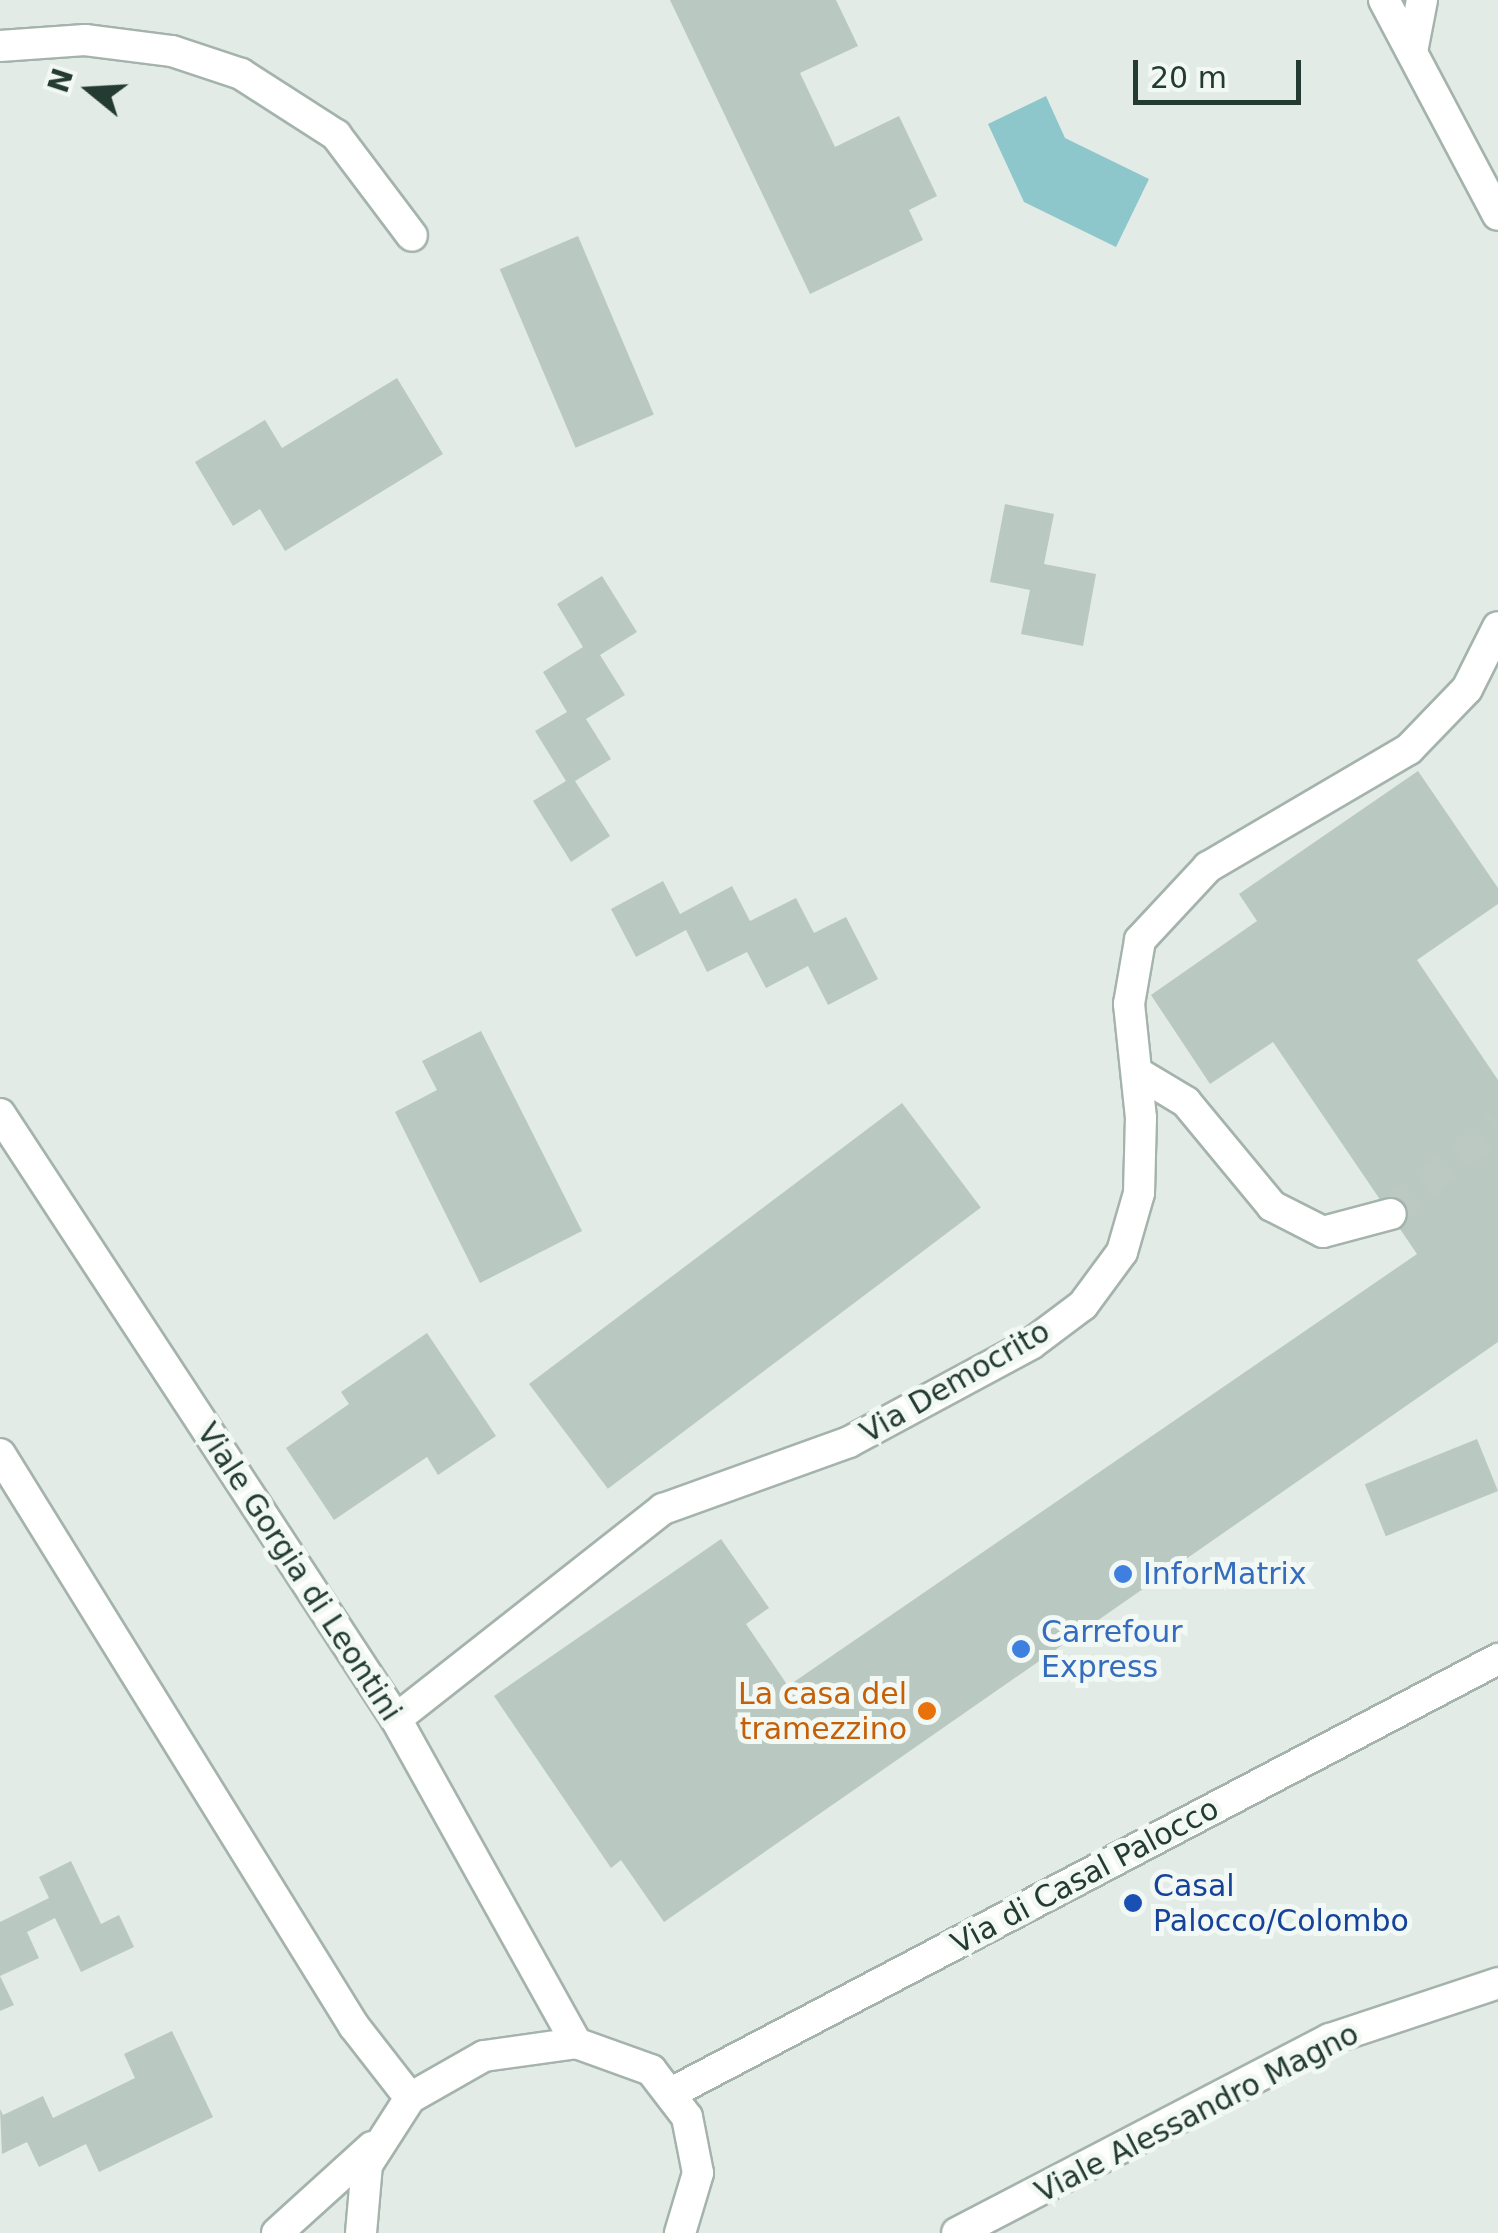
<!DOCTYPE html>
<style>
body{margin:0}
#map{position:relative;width:1498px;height:2233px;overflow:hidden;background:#e2ebe6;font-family:"DejaVu Sans",sans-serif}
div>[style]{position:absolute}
.water>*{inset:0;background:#8dc7cc}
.building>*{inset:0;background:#bac8c2;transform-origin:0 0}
.street-tunnel>*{height:30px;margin-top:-15px;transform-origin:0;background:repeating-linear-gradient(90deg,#bcc8c2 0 30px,transparent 0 45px)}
.roads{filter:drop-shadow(2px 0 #a5b3ad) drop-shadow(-2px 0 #a5b3ad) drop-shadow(0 2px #a5b3ad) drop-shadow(0 -2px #a5b3ad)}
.street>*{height:30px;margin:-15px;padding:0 15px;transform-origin:15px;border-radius:15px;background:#fff}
.secondary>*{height:30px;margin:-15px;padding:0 15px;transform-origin:15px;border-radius:15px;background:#fff}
.dots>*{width:28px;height:28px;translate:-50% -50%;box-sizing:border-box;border:5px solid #f2f8f4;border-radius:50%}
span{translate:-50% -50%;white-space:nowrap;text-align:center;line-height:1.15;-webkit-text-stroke:10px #f2f8f4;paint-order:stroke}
.street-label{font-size:30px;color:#233b33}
.shop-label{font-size:30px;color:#366cbe}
.left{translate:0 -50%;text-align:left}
.food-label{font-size:30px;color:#c56008}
.right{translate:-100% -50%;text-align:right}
.transit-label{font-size:30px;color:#164399}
.north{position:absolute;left:40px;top:40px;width:100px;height:100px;-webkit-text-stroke:8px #f2f8f4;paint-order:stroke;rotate:288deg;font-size:28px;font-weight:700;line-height:40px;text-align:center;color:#233b33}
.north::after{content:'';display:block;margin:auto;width:35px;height:45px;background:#233b33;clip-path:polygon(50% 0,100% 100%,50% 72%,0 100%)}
.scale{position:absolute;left:1133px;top:60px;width:168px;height:45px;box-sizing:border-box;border:5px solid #233b33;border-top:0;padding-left:12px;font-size:30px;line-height:35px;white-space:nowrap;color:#233b33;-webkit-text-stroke:8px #f2f8f4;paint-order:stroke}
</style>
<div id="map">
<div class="water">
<div style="clip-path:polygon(1046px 96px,1065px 138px,1149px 179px,1116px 247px,1024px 202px,988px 124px)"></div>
</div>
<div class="building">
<div style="clip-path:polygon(670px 0,836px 0,858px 46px,800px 73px,835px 147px,899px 116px,937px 196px,909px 210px,923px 240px,810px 294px)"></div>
<div style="left:578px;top:236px;width:194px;height:85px;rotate:67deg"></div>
<div style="clip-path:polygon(397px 378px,443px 454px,285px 551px,260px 509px,233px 526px,195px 462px,265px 420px,282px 448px)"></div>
<div style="clip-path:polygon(1005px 504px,1054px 514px,1044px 564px,1096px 574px,1083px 646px,1021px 634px,1030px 590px,990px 582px)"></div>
<div style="clip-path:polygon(602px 576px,637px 632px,600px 655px,625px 695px,586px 719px,611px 759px,575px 781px,610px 836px,571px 862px,533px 801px,566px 781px,535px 731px,567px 712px,543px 672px,583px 647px,557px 604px)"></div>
<div style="clip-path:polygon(1418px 771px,1498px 888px,1498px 904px,1417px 960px,1498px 1080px,1498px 1342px,664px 1922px,621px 1860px,611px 1868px,494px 1696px,721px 1539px,769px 1608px,746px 1624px,788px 1686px,1417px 1254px,1273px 1042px,1210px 1084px,1151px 995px,1257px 921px,1239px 894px)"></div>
<div style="clip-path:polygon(663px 881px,680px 914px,732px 886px,750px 921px,796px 898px,814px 933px,846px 917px,878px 979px,828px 1005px,808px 966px,766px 988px,747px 952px,707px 972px,686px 930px,636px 957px,611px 909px)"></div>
<div style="clip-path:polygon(481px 1031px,582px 1231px,480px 1283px,395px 1112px,437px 1090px,422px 1061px)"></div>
<div style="left:902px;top:1103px;width:131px;height:467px;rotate:53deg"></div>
<div style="clip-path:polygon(427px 1333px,496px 1436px,438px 1475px,427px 1457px,334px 1520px,286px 1448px,349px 1404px,341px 1392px)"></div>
<div style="left:1477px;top:1439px;width:56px;height:121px;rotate:68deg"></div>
<div style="clip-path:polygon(71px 1861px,101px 1924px,119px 1915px,134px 1947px,81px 1972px,55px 1918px,27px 1932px,39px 1958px,0 1976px,14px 2005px,0 2011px,0 1922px,49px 1898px,39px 1877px)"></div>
<div style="clip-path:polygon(172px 2031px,213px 2117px,99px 2172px,86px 2144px,39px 2167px,27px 2142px,2px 2154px,0 2109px,3px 2115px,43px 2096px,53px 2118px,135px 2078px,124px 2054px)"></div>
</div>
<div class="street-tunnel">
<div style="left:1391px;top:1214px;width:140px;rotate:-40.4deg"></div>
</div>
<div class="roads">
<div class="street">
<div style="left:0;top:46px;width:85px;rotate:-4deg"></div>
<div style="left:85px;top:40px;width:88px;rotate:7.2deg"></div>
<div style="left:172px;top:51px;width:73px;rotate:18.4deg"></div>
<div style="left:241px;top:74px;width:113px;rotate:32.7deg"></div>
<div style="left:336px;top:135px;width:126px;rotate:53deg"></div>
<div style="left:1412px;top:52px;width:53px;rotate:-79.1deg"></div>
<div style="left:1138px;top:1073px;width:56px;rotate:31.1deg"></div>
<div style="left:1186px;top:1102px;width:135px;rotate:50.4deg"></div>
<div style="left:1272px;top:1206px;width:57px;rotate:27deg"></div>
<div style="left:1323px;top:1232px;width:70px;rotate:-14.8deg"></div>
<div style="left:0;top:1114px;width:723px;rotate:56.79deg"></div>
<div style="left:396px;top:1719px;width:371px;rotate:60.9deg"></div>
<div style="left:0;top:1454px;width:673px;rotate:58.25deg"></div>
<div style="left:354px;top:2026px;width:91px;rotate:52.1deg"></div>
<div style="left:396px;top:1719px;width:340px;rotate:-38.2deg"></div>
<div style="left:663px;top:1509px;width:198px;rotate:-19.8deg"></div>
<div style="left:849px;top:1442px;width:207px;rotate:-28.3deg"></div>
<div style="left:1031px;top:1344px;width:65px;rotate:-36.9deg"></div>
<div style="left:1083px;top:1305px;width:66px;rotate:-53.7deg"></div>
<div style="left:1122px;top:1252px;width:61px;rotate:-73.9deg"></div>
<div style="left:1139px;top:1193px;width:75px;rotate:-88.5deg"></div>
<div style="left:1141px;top:1118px;width:115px;rotate:-96deg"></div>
<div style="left:1129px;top:1004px;width:65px;rotate:-80.2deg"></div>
<div style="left:1140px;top:940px;width:100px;rotate:-47deg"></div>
<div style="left:1208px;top:867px;width:233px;rotate:-30.4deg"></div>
<div style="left:1409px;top:749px;width:83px;rotate:-46deg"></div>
<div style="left:1467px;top:689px;width:69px;rotate:-63.4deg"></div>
<div style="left:673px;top:2092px;width:932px;rotate:-27.69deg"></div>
<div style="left:277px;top:2233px;width:128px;rotate:-42.2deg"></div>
<div style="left:361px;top:2233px;width:68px;rotate:-85deg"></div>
<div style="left:367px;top:2165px;width:80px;rotate:-57.3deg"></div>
<div style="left:410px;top:2098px;width:85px;rotate:-29.6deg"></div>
<div style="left:484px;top:2056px;width:93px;rotate:-8deg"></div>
<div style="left:576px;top:2043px;width:80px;rotate:19.8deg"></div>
<div style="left:651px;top:2070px;width:59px;rotate:52.5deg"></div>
<div style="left:687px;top:2117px;width:57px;rotate:78.9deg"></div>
<div style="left:698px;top:2173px;width:63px;rotate:106.7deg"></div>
<div style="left:957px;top:2233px;width:420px;rotate:-27.5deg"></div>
<div style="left:1330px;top:2039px;width:177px;rotate:-18.4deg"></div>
</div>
<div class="secondary">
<div style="left:1384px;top:0;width:243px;rotate:62.1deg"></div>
</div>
</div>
<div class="dots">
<div style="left:1123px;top:1574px;background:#3f7fe0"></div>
<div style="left:1021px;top:1649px;background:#3f7fe0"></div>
<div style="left:927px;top:1711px;background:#e8710a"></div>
<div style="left:1133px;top:1903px;background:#1a4fb4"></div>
</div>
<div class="street-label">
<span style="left:955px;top:1382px;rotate:-30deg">Via Democrito</span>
<span style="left:299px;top:1572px;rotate:57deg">Viale Gorgia di Leontini</span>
<span style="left:1085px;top:1876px;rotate:-28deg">Via di Casal Palocco</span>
<span style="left:1197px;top:2113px;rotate:-27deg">Viale Alessandro Magno</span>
</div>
<div class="shop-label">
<span class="left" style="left:1143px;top:1574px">InforMatrix</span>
<span class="left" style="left:1041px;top:1649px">Carrefour<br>Express</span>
</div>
<div class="food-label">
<span class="right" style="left:907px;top:1711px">La casa del<br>tramezzino</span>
</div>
<div class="transit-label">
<span class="left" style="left:1153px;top:1903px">Casal<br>Palocco/Colombo</span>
</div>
<div class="north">N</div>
<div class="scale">20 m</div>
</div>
